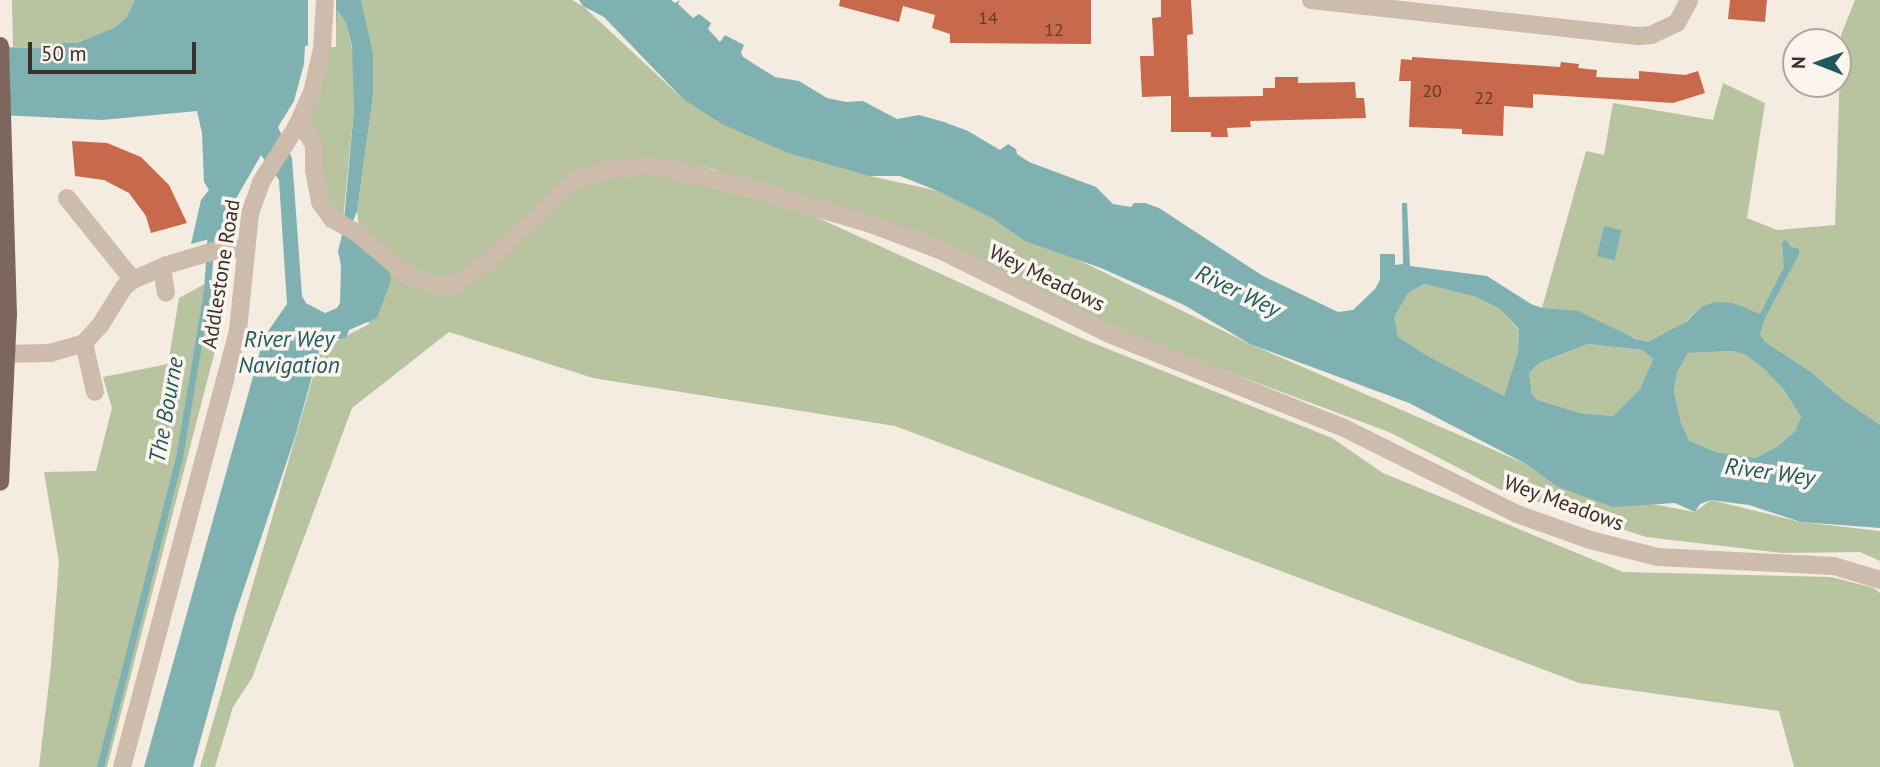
<!DOCTYPE html>
<style>
body{margin:0}
#map{position:relative;width:1880px;height:767px;overflow:hidden;background:#f4ebe1;font-family:"PT Sans",sans-serif}
div>[style]{position:absolute}
.green>*{inset:0;background:#b8c4a0}
.water>*{inset:0;background:#7fb0b2;transform-origin:0 0}
.pier>*{inset:0;background:#f4ebe1;transform-origin:0 0}
.stream>*{height:7px;margin:-3.5px;padding:0 3.5px;transform-origin:3.5px;border-radius:3.5px;background:#7fb0b2}
.building>*{inset:0;background:#c8694b}
.minor>*{height:18px;margin:-9px;padding:0 9px;transform-origin:9px;border-radius:9px;background:#cdbbac}
.major>*{height:18px;margin:-9px;padding:0 9px;transform-origin:9px;border-radius:9px;background:#7d675c}
span{translate:-50% -50%;white-space:nowrap;text-align:center;line-height:1.15;-webkit-text-stroke:7px #fbf5ee;paint-order:stroke}
.number-label{font-size:18px;color:#5e3e33}
.number-label span{-webkit-text-stroke-width:0}
.street-label{font-size:21px;color:#3b302b}
.water-label{font-size:23px;color:#1f5a5e;font-style:italic}
.north{position:absolute;left:1782px;top:28px;width:70px;height:70px;box-sizing:border-box;background:#fbf5ee;border:2px solid #aea6a0;border-radius:50%;rotate:271deg;font-size:19px;font-weight:700;line-height:28px;text-align:center;color:#3b302b}
.north::after{content:'';display:block;margin:auto;width:24px;height:32px;background:#1f5a5e;clip-path:polygon(50% 0,100% 100%,50% 72%,0 100%)}
.scale{position:absolute;left:28px;top:42px;width:168px;height:32px;box-sizing:border-box;border:4px solid #3b302b;border-top:0;padding-left:9px;font-size:21px;line-height:24px;white-space:nowrap;color:#3b302b;-webkit-text-stroke:5px #fbf5ee;paint-order:stroke}
</style>
<div id="map">
<div class="green">
<div style="clip-path:polygon(12px 0,135px 0,126px 18px,115px 27px,77px 43px,59px 43px,58px 46px,42px 48px,13px 47px)"></div>
<div style="clip-path:polygon(361px 0,572px 0,583px 6px,683px 99px,870px 176px,938px 191px,1250px 344px,1526px 464px,1556px 486px,1695px 512px,1711px 500px,1801px 522px,1880px 531px,1880px 561px,1860px 552px,1782px 553px,1646px 537px,1499px 489px,1389px 432px,1128px 335px,702px 165px,1088px 341px,1332px 438px,1383px 473px,1623px 572px,1831px 577px,1874px 588px,1880px 593px,1880px 767px,1794px 767px,1779px 711px,1579px 683px,895px 426px,593px 378px,449px 332px,352px 408px,252px 678px,233px 707px,215px 767px,200px 767px,321px 349px,369px 324px,357px 211px,373px 96px,373px 52px)"></div>
<div style="clip-path:polygon(1855px 0,1880px 0,1880px 425px,1841px 398px,1811px 372px,1765px 342px,1760px 334px,1701px 307px,1684px 323px,1648px 342px,1542px 308px,1586px 151px,1604px 155px,1613px 103px,1713px 120px,1723px 83px,1765px 103px,1747px 218px,1777px 230px,1835px 225px,1841px 35px)"></div>
<div style="clip-path:polygon(336px 9px,346px 23px,355px 63px,354px 109px,343px 220px,332px 219px,300px 121px,328px 44px,335px 41px)"></div>
<div style="clip-path:polygon(225px 273px,217px 343px,107px 767px,39px 767px,51px 666px,59px 562px,44px 472px,96px 471px,112px 408px,103px 377px,168px 364px,179px 298px)"></div>
<div style="clip-path:polygon(1424px 284px,1476px 297px,1500px 309px,1519px 330px,1518px 352px,1504px 396px,1428px 356px,1398px 337px,1393px 318px,1408px 293px)"></div>
<div style="clip-path:polygon(1588px 344px,1642px 350px,1653px 359px,1640px 389px,1613px 416px,1580px 413px,1538px 400px,1532px 395px,1529px 373px,1539px 363px)"></div>
<div style="clip-path:polygon(1733px 351px,1749px 356px,1765px 370px,1784px 390px,1801px 417px,1795px 431px,1778px 446px,1756px 458px,1716px 452px,1688px 441px,1681px 423px,1674px 391px,1677px 373px,1688px 353px)"></div>
</div>
<div class="water">
<div style="clip-path:polygon(evenodd,135px 0,361px 0,373px 52px,373px 96px,357px 211px,352px 224px,389px 269px,391px 280px,377px 318px,349px 330px,346px 338px,331px 340px,320px 348px,295px 437px,235px 615px,193px 767px,144px 767px,264px 337px,287px 304px,279px 180px,261px 155px,230px 209px,228px 234px,191px 244px,201px 200px,209px 190px,204px 182px,202px 133px,197px 111px,102px 120px,0 115px,0 47px,42px 48px,57px 46px,59px 43px,77px 43px,115px 27px,126px 18px,135px 0,337px 10px,346px 23px,352px 47px,354px 109px,343px 231px,338px 251px,341px 266px,340px 303px,337px 308px,325px 313px,306px 303px,302px 296px,292px 158px,278px 127px,294px 101px,304px 64px,305px 46px,335px 41px,337px 10px)"></div>
<div style="clip-path:polygon(evenodd,579px 0,671px 0,675px 3px,680px 0,678px 4px,693px 18px,699px 14px,711px 23px,708px 29px,720px 42px,725px 35px,744px 45px,741px 53px,743px 57px,775px 77px,799px 81px,827px 98px,846px 102px,863px 101px,897px 119px,919px 115px,944px 122px,968px 131px,1000px 150px,1008px 144px,1016px 149px,1017px 154px,1029px 162px,1096px 187px,1113px 204px,1131px 207px,1134px 203px,1145px 203px,1159px 208px,1263px 276px,1338px 312px,1353px 310px,1375px 289px,1380px 280px,1380px 254px,1395px 254px,1395px 265px,1403px 264px,1402px 203px,1407px 203px,1410px 266px,1487px 276px,1531px 304px,1542px 308px,1578px 311px,1634px 338px,1648px 342px,1687px 321px,1701px 307px,1715px 302px,1733px 303px,1760px 314px,1784px 267px,1782px 242px,1786px 240px,1791px 247px,1799px 249px,1799px 254px,1764px 320px,1760px 334px,1765px 342px,1811px 372px,1841px 398px,1880px 425px,1880px 528px,1801px 522px,1749px 505px,1711px 500px,1700px 504px,1695px 512px,1675px 503px,1613px 507px,1556px 486px,1526px 464px,1409px 403px,1250px 344px,1184px 305px,1101px 268px,1025px 241px,992px 218px,938px 191px,900px 176px,870px 176px,788px 153px,724px 125px,683px 99px,604px 17px,583px 6px,579px 0,1424px 284px,1476px 297px,1500px 309px,1519px 329px,1518px 352px,1504px 396px,1428px 356px,1398px 337px,1394px 317px,1408px 293px,1424px 284px,579px 0,1588px 344px,1642px 350px,1653px 359px,1640px 389px,1613px 416px,1580px 413px,1538px 400px,1532px 395px,1529px 373px,1539px 363px,1588px 344px,579px 0,1733px 351px,1748px 356px,1765px 370px,1784px 390px,1801px 417px,1795px 431px,1778px 446px,1756px 458px,1716px 452px,1689px 441px,1681px 423px,1674px 391px,1677px 373px,1688px 353px,1733px 351px)"></div>
<div style="left:1604px;top:226px;width:18px;height:31px;rotate:13deg"></div>
</div>
<div class="pier">
<div style="left:308px;top:0;width:28px;height:47px"></div>
</div>
<div class="stream">
<div style="left:100px;top:767px;width:319px;rotate:-75.7deg"></div>
<div style="left:179px;top:458px;width:169px;rotate:-80.5deg"></div>
<div style="left:207px;top:291px;width:60px;rotate:-86.2deg"></div>
</div>
<div class="building">
<div style="clip-path:polygon(840px 0,1091px 0,1091px 44px,950px 43px,950px 34px,932px 28px,935px 15px,903px 6px,899px 22px,839px 6px)"></div>
<div style="clip-path:polygon(1161px 0,1191px 0,1193px 34px,1187px 35px,1189px 97px,1263px 96px,1263px 88px,1275px 88px,1275px 77px,1298px 77px,1298px 83px,1355px 82px,1356px 98px,1364px 98px,1366px 118px,1250px 121px,1251px 127px,1227px 128px,1228px 137px,1211px 137px,1211px 132px,1171px 132px,1171px 96px,1142px 97px,1140px 56px,1154px 56px,1152px 18px,1161px 17px)"></div>
<div style="clip-path:polygon(1730px 0,1767px 0,1765px 22px,1728px 19px)"></div>
<div style="clip-path:polygon(1412px 57px,1560px 67px,1561px 62px,1579px 64px,1578px 68px,1597px 70px,1596px 77px,1639px 79px,1639px 71px,1685px 75px,1698px 71px,1705px 93px,1673px 103px,1533px 94px,1533px 108px,1504px 106px,1503px 136px,1462px 134px,1462px 129px,1409px 127px,1411px 81px,1399px 81px,1401px 59px,1412px 60px)"></div>
<div style="clip-path:polygon(72px 141px,107px 143px,141px 157px,169px 185px,187px 223px,151px 233px,146px 216px,129px 193px,104px 180px,75px 176px)"></div>
</div>
<div class="minor">
<div style="left:1311px;top:0;width:330px;rotate:6.3deg"></div>
<div style="left:1639px;top:36px;width:12px;rotate:-5deg"></div>
<div style="left:1651px;top:35px;width:29px;rotate:-25deg"></div>
<div style="left:1677px;top:23px;width:26px;rotate:-62deg"></div>
<div style="left:300px;top:121px;width:28px;rotate:60deg"></div>
<div style="left:314px;top:145px;width:25px;rotate:90deg"></div>
<div style="left:314px;top:170px;width:33px;rotate:79deg"></div>
<div style="left:320px;top:202px;width:21px;rotate:55deg"></div>
<div style="left:332px;top:219px;width:29px;rotate:29deg"></div>
<div style="left:357px;top:233px;width:67px;rotate:40.1deg"></div>
<div style="left:408px;top:276px;width:26px;rotate:21deg"></div>
<div style="left:432px;top:285px;width:24px"></div>
<div style="left:456px;top:285px;width:54px;rotate:-37.5deg"></div>
<div style="left:499px;top:252px;width:103px;rotate:-43.8deg"></div>
<div style="left:573px;top:181px;width:32px;rotate:-18deg"></div>
<div style="left:603px;top:171px;width:47px;rotate:-7.3deg"></div>
<div style="left:650px;top:165px;width:94px;rotate:12.9deg"></div>
<div style="left:742px;top:186px;width:134px;rotate:16.4deg"></div>
<div style="left:871px;top:224px;width:74px;rotate:20.6deg"></div>
<div style="left:940px;top:250px;width:189px;rotate:26.4deg"></div>
<div style="left:1109px;top:334px;width:251px;rotate:21.8deg"></div>
<div style="left:1342px;top:427px;width:195px;rotate:26.4deg"></div>
<div style="left:1517px;top:514px;width:77px;rotate:19.6deg"></div>
<div style="left:1590px;top:540px;width:70px;rotate:14deg"></div>
<div style="left:1658px;top:557px;width:176px;rotate:2.9deg"></div>
<div style="left:1834px;top:566px;width:48px;rotate:16.9deg"></div>
<div style="left:67px;top:198px;width:105px;rotate:51.2deg"></div>
<div style="left:162px;top:268px;width:25px;rotate:81deg"></div>
<div style="left:84px;top:343px;width:50px;rotate:77.3deg"></div>
<div style="left:0;top:354px;width:50px;rotate:-1.1deg"></div>
<div style="left:50px;top:353px;width:35px;rotate:-16deg"></div>
<div style="left:84px;top:343px;width:25px;rotate:-48deg"></div>
<div style="left:101px;top:324px;width:44px;rotate:-58.1deg"></div>
<div style="left:124px;top:287px;width:11px;rotate:-38deg"></div>
<div style="left:133px;top:280px;width:37px;rotate:-24deg"></div>
<div style="left:167px;top:265px;width:52px;rotate:-16.7deg"></div>
<div style="left:217px;top:250px;width:28px;rotate:-4deg"></div>
<div style="left:122px;top:767px;width:452px;rotate:-75.1deg"></div>
<div style="left:238px;top:330px;width:118px;rotate:-84.1deg"></div>
<div style="left:250px;top:213px;width:33px;rotate:-70deg"></div>
<div style="left:261px;top:182px;width:67px;rotate:-57.3deg"></div>
<div style="left:297px;top:126px;width:36px;rotate:-66deg"></div>
<div style="left:312px;top:93px;width:45px;rotate:-77.2deg"></div>
<div style="left:322px;top:49px;width:49px;rotate:-86.5deg"></div>
</div>
<div class="major">
<div style="left:0;top:46px;width:268px;rotate:88.3deg"></div>
<div style="left:8px;top:314px;width:168px;rotate:92.7deg"></div>
</div>
<div class="number-label">
<span style="left:988px;top:18px">14</span>
<span style="left:1054px;top:30px">12</span>
<span style="left:1432px;top:91px">20</span>
<span style="left:1484px;top:98px">22</span>
</div>
<div class="street-label">
<span style="left:221px;top:274px;rotate:-81deg">Addlestone Road</span>
<span style="left:1047px;top:278px;rotate:26deg">Wey Meadows</span>
<span style="left:1564px;top:503px;rotate:20deg">Wey Meadows</span>
</div>
<div class="water-label">
<span style="left:1238px;top:291px;rotate:26deg">River Wey</span>
<span style="left:289px;top:352px">River Wey<br>Navigation</span>
<span style="left:166px;top:410px;rotate:-80deg">The Bourne</span>
<span style="left:1770px;top:472px;rotate:8deg">River Wey</span>
</div>
<div class="north">N</div>
<div class="scale">50 m</div>
</div>
